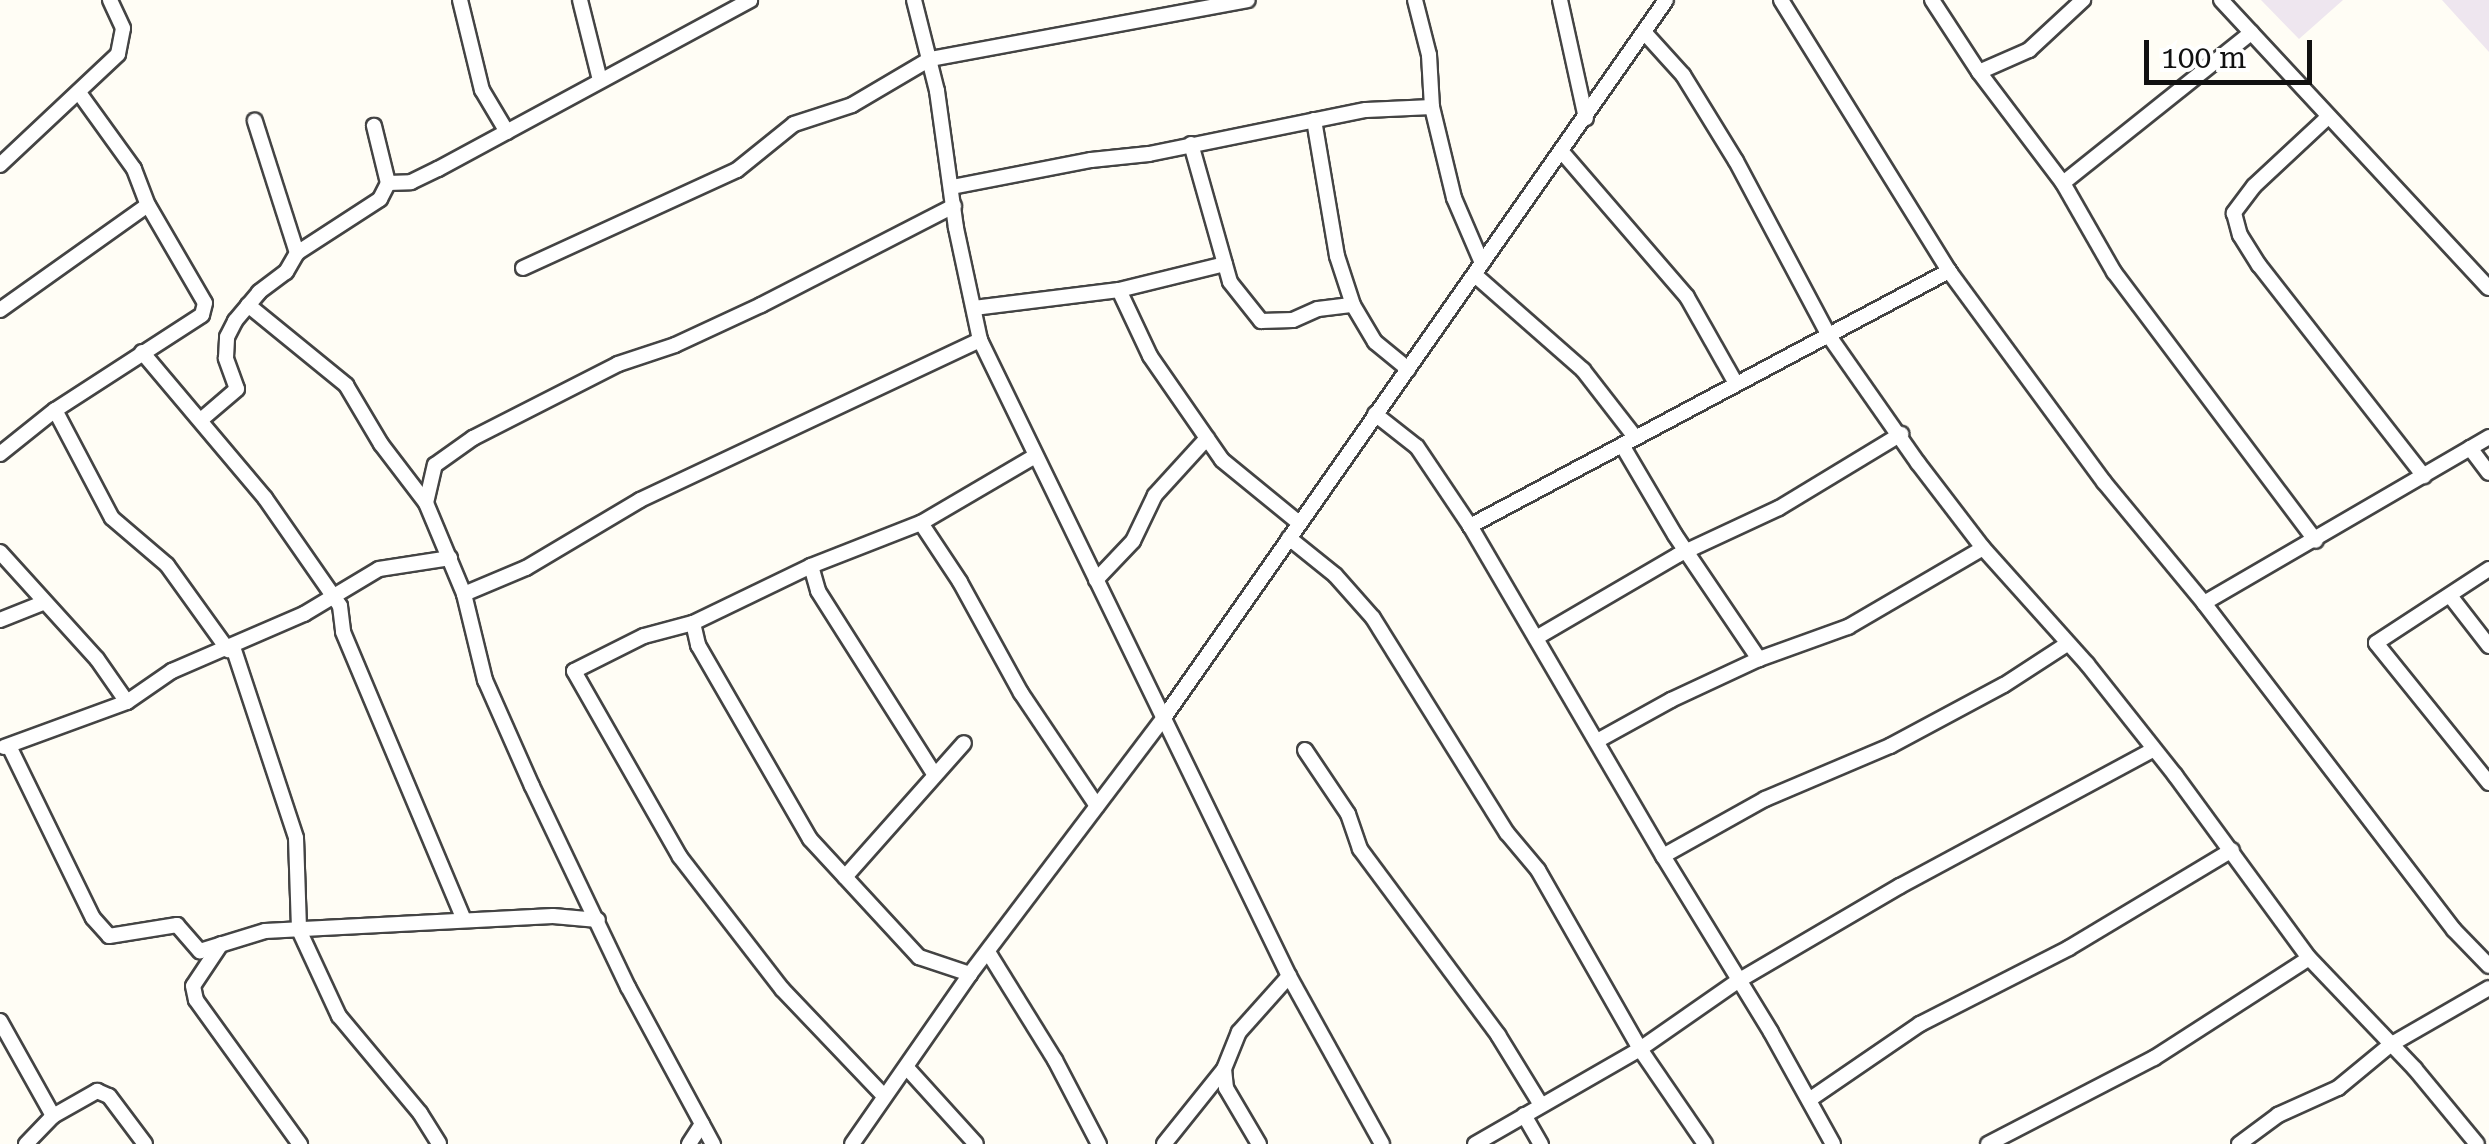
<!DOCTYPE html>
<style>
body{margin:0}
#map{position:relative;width:2489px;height:1144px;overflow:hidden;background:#fffdf5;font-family:"Roboto Serif",serif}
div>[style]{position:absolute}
.industrial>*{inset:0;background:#eee6ef}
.roads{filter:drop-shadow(2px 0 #444) drop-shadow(-2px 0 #444) drop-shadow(0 2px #444) drop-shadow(0 -2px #444)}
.minor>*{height:14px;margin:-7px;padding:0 7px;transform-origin:7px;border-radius:7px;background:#fff}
span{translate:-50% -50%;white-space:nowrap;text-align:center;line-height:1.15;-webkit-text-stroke:10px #fff;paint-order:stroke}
.scale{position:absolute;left:2144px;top:40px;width:168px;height:45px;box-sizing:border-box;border:5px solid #111;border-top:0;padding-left:12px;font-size:30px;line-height:35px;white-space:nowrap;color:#111;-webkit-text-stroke:8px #fff;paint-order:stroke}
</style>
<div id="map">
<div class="industrial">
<div style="clip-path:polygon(2261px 0,2343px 0,2299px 39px)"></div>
<div style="clip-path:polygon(2442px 0,2489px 0,2489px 52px)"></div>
</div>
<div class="roads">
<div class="minor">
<div style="left:460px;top:0;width:93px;rotate:76.3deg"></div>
<div style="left:482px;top:90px;width:49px;rotate:59.2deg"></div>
<div style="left:580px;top:0;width:82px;rotate:76deg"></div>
<div style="left:914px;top:0;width:94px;rotate:75.8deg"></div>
<div style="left:937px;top:91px;width:138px;rotate:82.1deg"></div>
<div style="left:956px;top:228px;width:115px;rotate:77.9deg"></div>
<div style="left:980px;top:340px;width:707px;rotate:64.09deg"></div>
<div style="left:1289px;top:976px;width:192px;rotate:61deg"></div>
<div style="left:1415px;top:0;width:57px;rotate:75.7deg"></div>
<div style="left:1429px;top:55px;width:52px;rotate:86.7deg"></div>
<div style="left:1432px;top:107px;width:94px;rotate:76.4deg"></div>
<div style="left:1454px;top:198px;width:71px;rotate:66.7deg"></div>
<div style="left:1560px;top:0;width:121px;rotate:77.6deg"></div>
<div style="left:1781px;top:0;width:319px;rotate:58.2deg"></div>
<div style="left:1949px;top:271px;width:262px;rotate:53.7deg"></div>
<div style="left:2104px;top:482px;width:157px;rotate:50.4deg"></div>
<div style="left:2204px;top:603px;width:412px;rotate:52.6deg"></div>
<div style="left:2454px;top:930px;width:50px;rotate:45.8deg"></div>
<div style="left:1932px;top:0;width:86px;rotate:56.9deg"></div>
<div style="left:1979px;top:72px;width:139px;rotate:52.9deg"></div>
<div style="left:2063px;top:183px;width:103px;rotate:60.2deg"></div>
<div style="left:2114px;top:272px;width:336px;rotate:53.1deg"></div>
<div style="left:2221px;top:0;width:393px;rotate:47.1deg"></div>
<div style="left:1644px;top:32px;width:58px;rotate:47.8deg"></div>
<div style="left:1683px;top:75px;width:101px;rotate:58.4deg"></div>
<div style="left:1736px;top:161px;width:198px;rotate:62deg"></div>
<div style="left:1829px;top:336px;width:155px;rotate:55deg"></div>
<div style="left:1918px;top:463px;width:107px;rotate:52.6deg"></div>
<div style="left:1983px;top:548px;width:156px;rotate:48.1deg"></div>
<div style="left:2087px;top:664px;width:142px;rotate:51.6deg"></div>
<div style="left:2175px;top:775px;width:227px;rotate:53.8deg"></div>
<div style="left:2309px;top:958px;width:153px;rotate:46.3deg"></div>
<div style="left:2415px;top:1069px;width:97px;rotate:50.4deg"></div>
<div style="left:1979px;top:72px;width:55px;rotate:-23.7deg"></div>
<div style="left:2029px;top:50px;width:74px;rotate:-42.8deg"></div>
<div style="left:80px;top:94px;width:92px;rotate:54.2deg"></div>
<div style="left:134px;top:169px;width:39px;rotate:69deg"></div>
<div style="left:148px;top:205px;width:113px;rotate:59.8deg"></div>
<div style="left:205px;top:303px;width:12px;rotate:104deg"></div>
<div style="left:202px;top:315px;width:175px;rotate:147.1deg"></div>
<div style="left:55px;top:410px;width:122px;rotate:62.2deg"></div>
<div style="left:112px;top:518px;width:72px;rotate:40.5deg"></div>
<div style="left:167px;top:565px;width:105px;rotate:54.3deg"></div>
<div style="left:2328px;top:117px;width:101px;rotate:137deg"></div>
<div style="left:2254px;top:186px;width:34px;rotate:127deg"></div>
<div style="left:2234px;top:213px;width:23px;rotate:75deg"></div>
<div style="left:2240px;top:235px;width:36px;rotate:58deg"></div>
<div style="left:2259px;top:265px;width:268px;rotate:52deg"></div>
<div style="left:1314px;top:120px;width:138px;rotate:80.4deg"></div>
<div style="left:1337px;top:256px;width:52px;rotate:71.9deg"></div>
<div style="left:1353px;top:305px;width:43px;rotate:59.3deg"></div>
<div style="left:1375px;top:342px;width:43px;rotate:39.3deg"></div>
<div style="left:1191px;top:144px;width:143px;rotate:74.2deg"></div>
<div style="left:1230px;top:282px;width:50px;rotate:51.5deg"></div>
<div style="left:1261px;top:321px;width:32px;rotate:-2deg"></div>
<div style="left:1293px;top:320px;width:27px;rotate:-24deg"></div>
<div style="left:1318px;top:309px;width:35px;rotate:-7deg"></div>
<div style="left:1562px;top:152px;width:191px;rotate:49.2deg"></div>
<div style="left:1687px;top:297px;width:98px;rotate:60.5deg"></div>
<div style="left:0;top:165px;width:162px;rotate:-43.2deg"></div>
<div style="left:118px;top:54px;width:26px;rotate:-79deg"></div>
<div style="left:123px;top:28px;width:31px;rotate:-115deg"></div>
<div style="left:388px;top:183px;width:23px;rotate:-2deg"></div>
<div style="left:411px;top:182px;width:30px;rotate:-26deg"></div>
<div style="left:438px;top:169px;width:355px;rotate:-28.4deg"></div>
<div style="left:2063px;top:183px;width:241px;rotate:-38.6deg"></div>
<div style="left:952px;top:187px;width:142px;rotate:-11deg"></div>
<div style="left:1091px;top:160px;width:58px;rotate:-5.9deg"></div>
<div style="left:1149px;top:154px;width:221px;rotate:-11.5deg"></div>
<div style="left:1366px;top:110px;width:66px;rotate:-2.6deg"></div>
<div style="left:297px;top:253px;width:99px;rotate:-33deg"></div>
<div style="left:380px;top:199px;width:18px;rotate:-63deg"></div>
<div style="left:388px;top:183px;width:59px;rotate:-103.8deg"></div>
<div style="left:523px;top:268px;width:235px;rotate:-24.6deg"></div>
<div style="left:737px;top:170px;width:73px;rotate:-38.9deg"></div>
<div style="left:794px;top:124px;width:61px;rotate:-18.1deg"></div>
<div style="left:852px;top:105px;width:91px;rotate:-30.5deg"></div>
<div style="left:930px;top:59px;width:323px;rotate:-10.5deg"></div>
<div style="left:1475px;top:275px;width:144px;rotate:41.3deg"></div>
<div style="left:1583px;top:370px;width:85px;rotate:52.2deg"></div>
<div style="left:1119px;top:290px;width:73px;rotate:64.8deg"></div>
<div style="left:1150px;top:356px;width:126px;rotate:55.3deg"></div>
<div style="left:1222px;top:460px;width:99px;rotate:39.3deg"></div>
<div style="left:248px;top:305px;width:127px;rotate:39.2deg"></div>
<div style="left:346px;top:385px;width:69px;rotate:59.3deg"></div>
<div style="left:381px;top:444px;width:74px;rotate:52.7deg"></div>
<div style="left:426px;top:503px;width:99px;rotate:67.3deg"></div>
<div style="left:464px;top:594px;width:67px;rotate:-22.8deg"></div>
<div style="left:526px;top:568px;width:133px;rotate:-30.8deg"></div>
<div style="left:640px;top:500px;width:376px;rotate:-25.2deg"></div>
<div style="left:974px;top:308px;width:146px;rotate:-7.1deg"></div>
<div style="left:1119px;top:290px;width:109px;rotate:-13.8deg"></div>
<div style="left:0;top:310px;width:181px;rotate:-35.4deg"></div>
<div style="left:142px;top:352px;width:191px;rotate:49.9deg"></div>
<div style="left:265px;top:498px;width:131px;rotate:55.2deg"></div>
<div style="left:340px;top:606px;width:26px;rotate:83deg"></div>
<div style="left:343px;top:632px;width:312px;rotate:67.2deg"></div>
<div style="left:1375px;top:414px;width:53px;rotate:38.2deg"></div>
<div style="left:1417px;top:447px;width:95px;rotate:56.1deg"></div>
<div style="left:202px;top:419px;width:46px;rotate:-40.6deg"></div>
<div style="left:237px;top:389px;width:33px;rotate:-110deg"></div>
<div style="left:226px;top:358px;width:21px;rotate:-87deg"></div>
<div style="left:227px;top:337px;width:18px;rotate:-63deg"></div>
<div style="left:235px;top:321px;width:38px;rotate:-50deg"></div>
<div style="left:259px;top:292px;width:34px;rotate:-37deg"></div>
<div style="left:286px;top:272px;width:22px;rotate:-60deg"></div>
<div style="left:297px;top:253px;width:139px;rotate:-107.7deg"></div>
<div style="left:1622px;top:445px;width:104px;rotate:59.5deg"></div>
<div style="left:1675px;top:535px;width:150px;rotate:55.9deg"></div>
<div style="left:2470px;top:448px;width:31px;rotate:53deg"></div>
<div style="left:0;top:454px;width:70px;rotate:-38.7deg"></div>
<div style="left:426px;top:503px;width:39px;rotate:-77deg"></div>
<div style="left:435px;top:465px;width:47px;rotate:-35.4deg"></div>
<div style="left:473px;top:438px;width:163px;rotate:-27deg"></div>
<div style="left:618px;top:364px;width:60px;rotate:-18.4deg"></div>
<div style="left:675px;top:345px;width:95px;rotate:-24.9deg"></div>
<div style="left:761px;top:305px;width:217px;rotate:-27.2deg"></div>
<div style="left:921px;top:523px;width:71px;rotate:56.5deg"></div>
<div style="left:960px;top:582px;width:127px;rotate:61.2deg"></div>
<div style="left:1021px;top:693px;width:136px;rotate:56.1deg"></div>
<div style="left:1289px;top:538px;width:59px;rotate:38.8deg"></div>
<div style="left:1335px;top:575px;width:57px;rotate:48.5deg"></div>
<div style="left:1373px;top:618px;width:253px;rotate:58.1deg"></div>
<div style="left:1507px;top:833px;width:48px;rotate:50deg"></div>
<div style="left:1538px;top:870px;width:206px;rotate:60.3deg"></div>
<div style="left:1640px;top:1049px;width:115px;rotate:55.6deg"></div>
<div style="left:0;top:552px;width:144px;rotate:47.8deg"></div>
<div style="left:97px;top:659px;width:52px;rotate:55.1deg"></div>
<div style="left:811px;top:566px;width:26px;rotate:74deg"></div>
<div style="left:818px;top:591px;width:217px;rotate:57.6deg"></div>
<div style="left:2489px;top:569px;width:135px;rotate:146.8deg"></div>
<div style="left:2376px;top:643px;width:180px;rotate:51.1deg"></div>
<div style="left:1096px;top:580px;width:54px;rotate:-46.5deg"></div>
<div style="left:1133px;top:541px;width:51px;rotate:-64.4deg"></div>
<div style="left:1155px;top:495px;width:77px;rotate:-47.6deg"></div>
<div style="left:464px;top:594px;width:89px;rotate:76.3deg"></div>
<div style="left:485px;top:680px;width:116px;rotate:66.1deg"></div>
<div style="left:532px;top:786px;width:223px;rotate:64.5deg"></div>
<div style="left:628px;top:987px;width:179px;rotate:61.6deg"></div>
<div style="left:2451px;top:597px;width:62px;rotate:52.2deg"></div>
<div style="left:2204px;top:603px;width:330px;rotate:-30.2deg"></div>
<div style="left:0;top:620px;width:48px;rotate:-21.8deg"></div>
<div style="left:693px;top:623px;width:23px;rotate:77deg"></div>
<div style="left:698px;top:645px;width:224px;rotate:60deg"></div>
<div style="left:810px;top:839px;width:161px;rotate:47.3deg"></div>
<div style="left:919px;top:957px;width:54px;rotate:18.4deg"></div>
<div style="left:1536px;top:638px;width:164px;rotate:-30.3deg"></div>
<div style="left:1678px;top:555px;width:111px;rotate:-25deg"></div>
<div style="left:1779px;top:508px;width:143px;rotate:-31.2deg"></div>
<div style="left:233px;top:647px;width:201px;rotate:71.7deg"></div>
<div style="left:296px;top:838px;width:92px;rotate:88.1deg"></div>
<div style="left:299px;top:930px;width:95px;rotate:65.1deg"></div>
<div style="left:339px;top:1016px;width:126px;rotate:50.1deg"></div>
<div style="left:420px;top:1113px;width:36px;rotate:58deg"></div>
<div style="left:1597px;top:741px;width:85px;rotate:-29deg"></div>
<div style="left:1671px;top:700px;width:97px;rotate:-25deg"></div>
<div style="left:1759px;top:659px;width:95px;rotate:-19.8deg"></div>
<div style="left:1848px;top:627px;width:156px;rotate:-30.3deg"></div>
<div style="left:9px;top:746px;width:191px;rotate:64deg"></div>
<div style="left:93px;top:918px;width:24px;rotate:48deg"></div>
<div style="left:109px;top:936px;width:69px;rotate:-9.2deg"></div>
<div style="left:177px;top:925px;width:35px;rotate:49deg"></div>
<div style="left:200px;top:951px;width:68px;rotate:-17.1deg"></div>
<div style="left:265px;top:931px;width:288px;rotate:-3deg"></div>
<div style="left:553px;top:916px;width:45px;rotate:5.1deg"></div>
<div style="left:4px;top:747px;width:131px;rotate:-20.1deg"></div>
<div style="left:127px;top:702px;width:55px;rotate:-34.6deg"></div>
<div style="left:172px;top:671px;width:144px;rotate:-23.4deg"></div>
<div style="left:304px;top:614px;width:87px;rotate:-31deg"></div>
<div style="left:379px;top:569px;width:72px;rotate:-8.8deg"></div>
<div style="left:1305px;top:750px;width:77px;rotate:56.1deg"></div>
<div style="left:1348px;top:814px;width:37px;rotate:71deg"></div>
<div style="left:1360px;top:849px;width:232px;rotate:53.4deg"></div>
<div style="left:1498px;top:1035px;width:82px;rotate:58.4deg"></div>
<div style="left:1663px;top:856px;width:117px;rotate:-29.2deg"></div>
<div style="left:1765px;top:799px;width:136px;rotate:-23deg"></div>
<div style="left:1890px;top:746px;width:129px;rotate:-28.2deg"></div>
<div style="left:2004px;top:685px;width:75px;rotate:-33.1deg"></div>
<div style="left:845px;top:877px;width:179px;rotate:-48.4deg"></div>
<div style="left:221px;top:944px;width:50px;rotate:123.7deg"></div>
<div style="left:193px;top:986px;width:14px;rotate:78deg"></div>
<div style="left:196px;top:1000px;width:178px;rotate:54.2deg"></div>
<div style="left:988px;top:952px;width:127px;rotate:58.2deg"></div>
<div style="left:1055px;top:1060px;width:95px;rotate:62.4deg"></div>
<div style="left:0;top:1021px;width:109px;rotate:60.8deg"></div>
<div style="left:908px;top:1069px;width:101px;rotate:47.8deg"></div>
<div style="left:884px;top:1096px;width:148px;rotate:-133.6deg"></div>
<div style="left:782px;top:989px;width:167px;rotate:-127.7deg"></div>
<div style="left:680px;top:857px;width:214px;rotate:-119.7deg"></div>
<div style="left:574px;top:671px;width:78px;rotate:-26.6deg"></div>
<div style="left:644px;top:636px;width:51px;rotate:-14.9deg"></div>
<div style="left:693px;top:623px;width:131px;rotate:-25.8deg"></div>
<div style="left:811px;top:566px;width:118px;rotate:-21.4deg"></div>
<div style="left:921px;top:523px;width:132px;rotate:-30.4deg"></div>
<div style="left:1809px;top:1100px;width:135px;rotate:-34.4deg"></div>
<div style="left:1920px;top:1024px;width:167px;rotate:-27deg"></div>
<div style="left:2069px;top:948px;width:190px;rotate:-31deg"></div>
<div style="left:1524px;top:1115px;width:34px;rotate:60deg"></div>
<div style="left:26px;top:1144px;width:39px;rotate:-46deg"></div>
<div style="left:53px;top:1116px;width:51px;rotate:-29.6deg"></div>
<div style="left:97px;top:1091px;width:13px;rotate:23deg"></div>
<div style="left:109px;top:1096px;width:60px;rotate:53.1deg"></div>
<div style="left:689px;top:1144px;width:24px;rotate:-57deg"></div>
<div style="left:852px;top:1144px;width:207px;rotate:-55.2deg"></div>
<div style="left:970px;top:974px;width:320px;rotate:-52.9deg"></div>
<div style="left:1163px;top:719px;width:877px;rotate:-55.02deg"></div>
<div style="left:1164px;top:1144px;width:96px;rotate:-51.3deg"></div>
<div style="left:1259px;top:1144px;width:65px;rotate:-120.5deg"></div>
<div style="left:1226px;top:1088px;width:19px;rotate:-96deg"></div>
<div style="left:1224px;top:1069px;width:40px;rotate:-68deg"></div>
<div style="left:1239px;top:1032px;width:75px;rotate:-48.2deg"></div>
<div style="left:1475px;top:1144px;width:190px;rotate:-29.9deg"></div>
<div style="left:1640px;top:1049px;width:119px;rotate:-34.8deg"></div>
<div style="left:1738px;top:981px;width:188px;rotate:-30.4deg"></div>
<div style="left:1900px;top:886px;width:287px;rotate:-28.3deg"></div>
<div style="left:1833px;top:1144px;width:128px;rotate:-119deg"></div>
<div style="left:1771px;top:1032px;width:206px;rotate:-121.5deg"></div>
<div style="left:1663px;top:856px;width:382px;rotate:-120.3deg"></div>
<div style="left:1470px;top:526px;width:543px;rotate:-28.03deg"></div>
<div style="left:1988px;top:1144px;width:187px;rotate:-27.4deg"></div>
<div style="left:2154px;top:1058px;width:184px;rotate:-32.8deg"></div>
<div style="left:2239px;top:1144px;width:49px;rotate:-36.6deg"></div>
<div style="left:2278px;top:1115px;width:66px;rotate:-24.2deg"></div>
<div style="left:2338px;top:1088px;width:67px;rotate:-39.6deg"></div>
<div style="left:2390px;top:1045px;width:114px;rotate:-29.9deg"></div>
</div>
</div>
<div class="scale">100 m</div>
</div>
